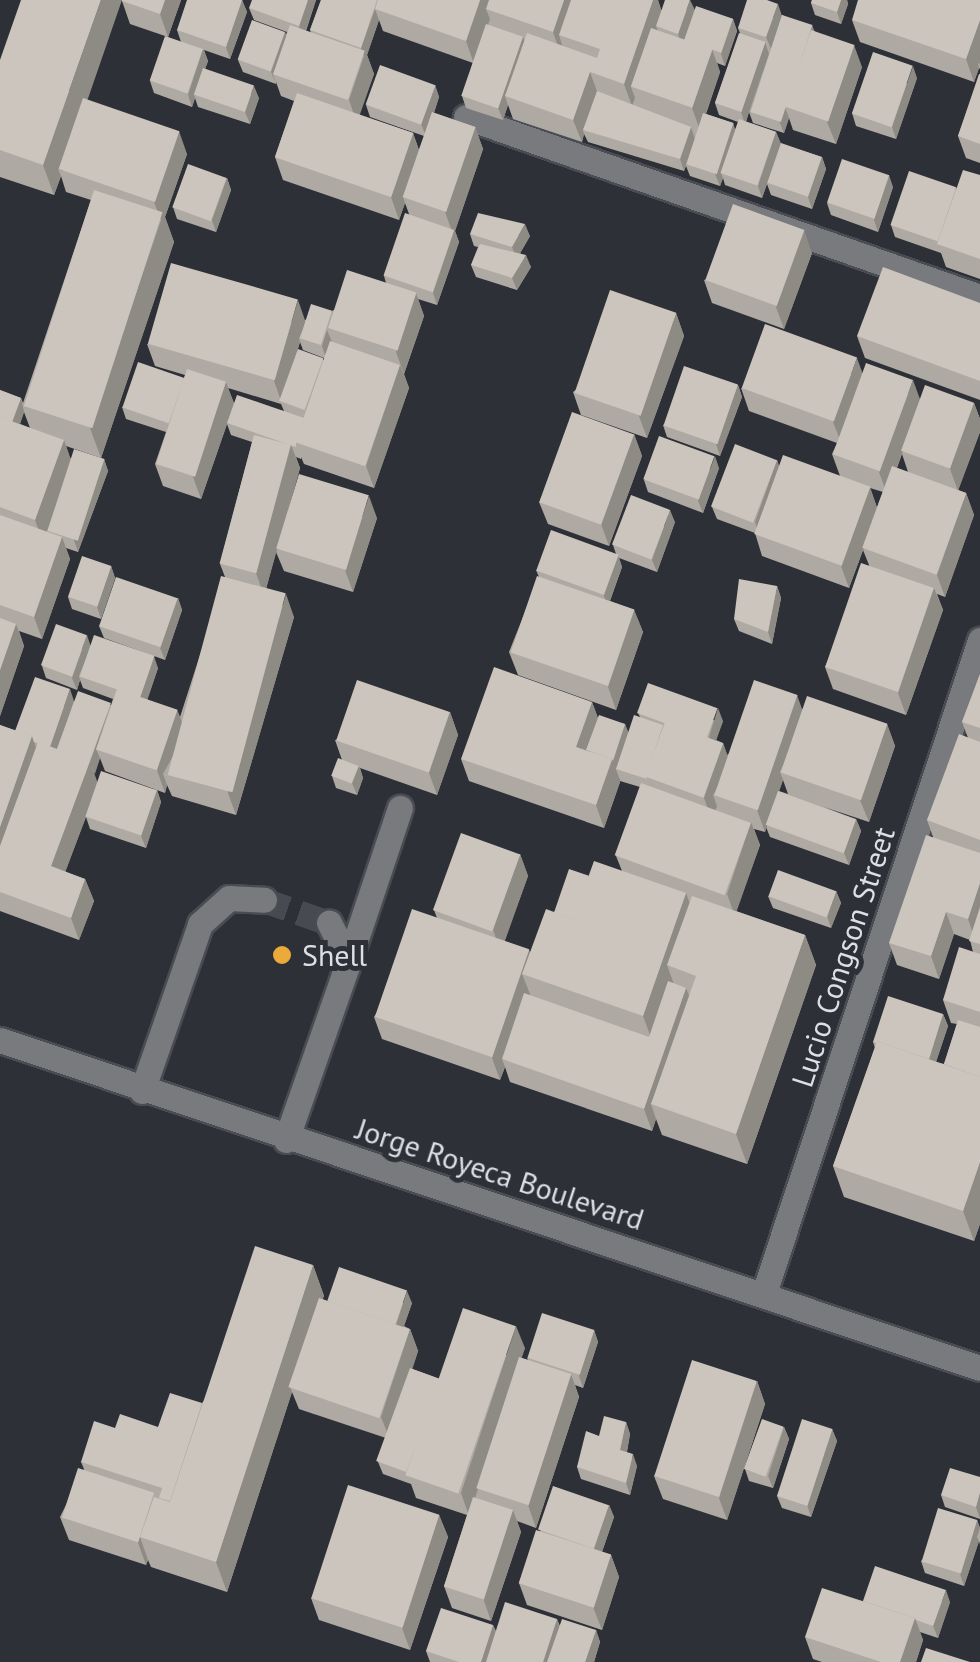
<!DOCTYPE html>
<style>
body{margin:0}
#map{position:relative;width:980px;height:1662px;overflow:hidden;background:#2e3037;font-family:"PT Sans",sans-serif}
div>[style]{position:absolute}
.minor-tunnel>*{height:25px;margin-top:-12.5px;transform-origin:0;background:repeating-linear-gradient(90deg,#484a51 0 25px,transparent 0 37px)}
.roads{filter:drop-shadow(2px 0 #4a4c53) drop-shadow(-2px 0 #4a4c53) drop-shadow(0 2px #4a4c53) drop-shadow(0 -2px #4a4c53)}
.minor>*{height:25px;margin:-12.5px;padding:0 12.5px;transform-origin:12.5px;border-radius:12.5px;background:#787a7d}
.wall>*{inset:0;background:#afa9a3}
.shaded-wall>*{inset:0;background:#8e8a84}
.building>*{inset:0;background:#cbc5bd;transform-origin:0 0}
.dots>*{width:28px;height:28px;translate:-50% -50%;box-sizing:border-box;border:5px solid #2e3037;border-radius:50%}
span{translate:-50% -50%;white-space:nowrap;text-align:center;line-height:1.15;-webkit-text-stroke:10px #2e3037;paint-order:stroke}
.poi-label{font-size:30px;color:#dedfe4}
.left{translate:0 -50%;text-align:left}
.street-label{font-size:30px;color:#dedfe4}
</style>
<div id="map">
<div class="minor-tunnel">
<div style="left:264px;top:900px;width:69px;rotate:19.5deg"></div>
</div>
<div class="roads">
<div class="minor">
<div style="left:466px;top:117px;width:545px;rotate:19.3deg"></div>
<div style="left:346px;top:969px;width:170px;rotate:-71.5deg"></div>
<div style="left:0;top:1040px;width:1033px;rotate:18.51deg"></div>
<div style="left:142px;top:1091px;width:177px;rotate:-70.8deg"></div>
<div style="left:200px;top:924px;width:39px;rotate:-42deg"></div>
<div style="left:229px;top:898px;width:35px;rotate:3deg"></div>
<div style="left:286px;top:1140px;width:176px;rotate:-70.7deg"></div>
<div style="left:344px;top:974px;width:22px;rotate:-90deg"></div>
<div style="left:344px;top:952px;width:33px;rotate:-117deg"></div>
<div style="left:764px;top:1293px;width:688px;rotate:-71.7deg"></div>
</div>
</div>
<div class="wall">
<div style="clip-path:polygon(181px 0,168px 37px,130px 24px,122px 1px)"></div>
<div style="clip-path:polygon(242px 0,247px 12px,230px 59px,204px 50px,208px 61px,205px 69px,259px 98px,250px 124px,198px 107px,195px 98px,192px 107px,154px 93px,150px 81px,181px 42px,177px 30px)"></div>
<div style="clip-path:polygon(evenodd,316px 0,306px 31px,311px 33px,310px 30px,321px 0,658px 0,661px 10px,694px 10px,733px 19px,737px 31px,725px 66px,717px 63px,720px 72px,706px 114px,733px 123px,735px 130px,738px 122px,719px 115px,715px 103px,740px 33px,738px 28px,782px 15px,814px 31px,862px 67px,836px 144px,793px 130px,789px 118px,784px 133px,753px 123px,749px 112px,746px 122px,776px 132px,781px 144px,822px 157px,826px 169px,812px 209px,771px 195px,767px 184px,762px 198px,725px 185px,723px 178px,720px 186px,690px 176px,686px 166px,684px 171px,588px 142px,584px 134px,582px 142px,513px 119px,508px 105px,503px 120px,466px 108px,462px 96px,473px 63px,383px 31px,379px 20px,367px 55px,374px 74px,359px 115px,413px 133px,419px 150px,424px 136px,370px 117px,366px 105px,435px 85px,439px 97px,434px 113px,475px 127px,483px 149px,455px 231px,459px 242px,437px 305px,418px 299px,424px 316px,404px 374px,409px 388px,374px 488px,304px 464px,301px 457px,301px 459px,296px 457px,300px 468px,288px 510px,377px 518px,353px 592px,284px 571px,276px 552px,266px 589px,294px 617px,236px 815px,172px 796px,167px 785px,165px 793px,105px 771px,100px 758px,94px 774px,97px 782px,157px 790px,161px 802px,146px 848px,90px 829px,86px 817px,65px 872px,85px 879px,94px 901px,79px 940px,0 911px,0 725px,15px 731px,74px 701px,111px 705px,113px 699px,83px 688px,80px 680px,77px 690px,46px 678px,42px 666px,91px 645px,158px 668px,147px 700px,177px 710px,180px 717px,225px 577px,220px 564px,252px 442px,231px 435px,227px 424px,201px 499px,163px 486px,155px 464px,166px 432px,126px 419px,122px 407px,184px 378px,185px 375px,155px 366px,147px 344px,305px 320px,332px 311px,386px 283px,384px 276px,409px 214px,405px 203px,399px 220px,283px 180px,275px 157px,294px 101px,281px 96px,276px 82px,276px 84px,243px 72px,238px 60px,285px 32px,286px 35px,287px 32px,254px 20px,249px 8px,316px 0,300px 342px,303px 350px,324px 358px,324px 360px,297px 352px,300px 342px,316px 0,228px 388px,281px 404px,284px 411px,234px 403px,228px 388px)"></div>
<div style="clip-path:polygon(812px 0,847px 0,848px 4px,841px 24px,815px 15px,811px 3px)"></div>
<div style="clip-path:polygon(980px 0,980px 69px,979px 68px,974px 82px,860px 42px,852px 20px)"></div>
<div style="clip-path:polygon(evenodd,0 60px,88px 100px,187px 154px,165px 217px,174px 242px,101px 458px,66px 446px,70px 458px,104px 459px,108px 471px,78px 552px,66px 548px,70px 559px,42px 639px,19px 631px,24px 646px,0 716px,0 390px,21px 398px,23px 403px,91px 200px,66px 192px,61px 176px,54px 195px,0 177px,0 60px,24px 412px,30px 428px,20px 424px,24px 412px)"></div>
<div style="clip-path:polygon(980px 74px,980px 163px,966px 158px,958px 136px)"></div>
<div style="clip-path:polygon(917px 78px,896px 139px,856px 126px,852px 113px)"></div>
<div style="clip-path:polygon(980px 175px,980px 279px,946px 267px,941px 253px,895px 237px,891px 225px)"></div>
<div style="clip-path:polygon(227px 178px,231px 190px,216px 232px,177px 219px,173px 207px)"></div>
<div style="clip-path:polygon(893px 187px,878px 232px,831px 215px,827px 203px)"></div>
<div style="clip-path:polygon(470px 234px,530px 236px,520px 253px,531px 267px,517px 290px,476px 277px,471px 265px,478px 247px,474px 246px)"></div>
<div style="clip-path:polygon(812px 253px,784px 329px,712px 303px,704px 280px)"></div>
<div style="clip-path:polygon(980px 303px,980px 400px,865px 358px,857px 336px)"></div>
<div style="clip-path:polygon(676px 313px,684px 336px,647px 438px,581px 415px,573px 392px)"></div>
<div style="clip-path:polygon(evenodd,862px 373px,920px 399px,974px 403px,980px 419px,980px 432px,958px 490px,966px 493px,974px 515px,945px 597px,937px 594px,943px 610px,906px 715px,833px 689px,825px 667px,869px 565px,863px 550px,849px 588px,762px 556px,755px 533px,717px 519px,712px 507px,777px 460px,779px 466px,840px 476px,832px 454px,837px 443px,749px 411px,741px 388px,862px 373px,902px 454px,908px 472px,897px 468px,902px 454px,862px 373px,870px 488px,883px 492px,877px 508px,870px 488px)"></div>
<div style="clip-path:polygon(738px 385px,742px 397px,720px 456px,667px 437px,663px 425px)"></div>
<div style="clip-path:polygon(634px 434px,642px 456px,609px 546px,548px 524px,539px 502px)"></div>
<div style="clip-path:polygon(719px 468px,703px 513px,648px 492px,644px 480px)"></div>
<div style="clip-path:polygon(675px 522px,657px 572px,619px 558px,622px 567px,610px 601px,634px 610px,643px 632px,616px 710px,518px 675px,509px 652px,539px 577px,536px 570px,616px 554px,613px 545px)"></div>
<div style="clip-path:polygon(111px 566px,115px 578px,101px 619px,72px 609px,68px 597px)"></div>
<div style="clip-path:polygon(777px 586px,781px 598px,772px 644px,739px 631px,734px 619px)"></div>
<div style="clip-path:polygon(178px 598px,182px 610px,165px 660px,104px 638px,99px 626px)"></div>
<div style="clip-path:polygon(980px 674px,980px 1224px,974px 1241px,844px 1197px,833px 1166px,875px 1048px,873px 1042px,943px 1014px,948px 1026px,936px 1062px,944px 1064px,957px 1024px,951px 1023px,943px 1000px,973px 952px,970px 940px,954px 934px,939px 979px,897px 965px,889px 943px,933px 837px,927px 820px,968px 738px,962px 722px)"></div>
<div style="clip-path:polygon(evenodd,592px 702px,598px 718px,625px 724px,628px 733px,640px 717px,638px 713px,723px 721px,716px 740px,723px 743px,727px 755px,802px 709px,887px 724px,895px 746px,869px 822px,824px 807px,856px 819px,861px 831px,849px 865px,770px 837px,766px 827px,765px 832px,754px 829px,760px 845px,736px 911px,805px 935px,816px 965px,747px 1164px,662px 1135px,656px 1119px,652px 1131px,510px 1082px,505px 1067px,500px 1080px,382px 1039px,374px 1017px,437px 918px,434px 910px,520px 854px,528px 876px,504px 942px,529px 950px,530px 953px,554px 912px,589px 876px,622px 871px,616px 856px,640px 787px,620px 781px,617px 772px,620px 782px,604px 828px,469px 781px,461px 759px,592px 702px,783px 780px,788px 794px,779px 791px,783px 780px)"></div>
<div style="clip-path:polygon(450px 712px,458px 735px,437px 795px,360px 768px,363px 778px,357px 795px,336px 788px,332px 776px,342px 760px,335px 740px)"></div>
<div style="clip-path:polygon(836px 891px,841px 903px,831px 928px,773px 908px,768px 896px)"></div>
<div style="clip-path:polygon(313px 1265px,324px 1296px,322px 1299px,327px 1301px,412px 1303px,404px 1326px,410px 1329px,418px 1351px,412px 1369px,440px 1379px,525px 1348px,521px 1358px,528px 1360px,527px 1358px,594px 1330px,598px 1342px,583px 1388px,575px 1385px,579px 1397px,536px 1528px,517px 1521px,521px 1532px,491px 1621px,452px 1608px,444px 1586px,467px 1515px,416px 1498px,411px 1484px,383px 1474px,378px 1462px,386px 1438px,299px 1409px,292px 1392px,227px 1592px,151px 1567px,148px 1560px,146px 1565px,69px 1540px,60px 1517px,84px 1469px,81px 1462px,115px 1428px,158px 1427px,202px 1403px)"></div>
<div style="clip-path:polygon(757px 1381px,765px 1404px,727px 1520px,663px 1499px,654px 1476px)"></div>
<div style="clip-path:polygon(626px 1422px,630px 1434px,627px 1452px,637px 1466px,630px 1495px,581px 1479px,577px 1467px,599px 1436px)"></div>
<div style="clip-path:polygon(784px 1427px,789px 1439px,773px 1488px,749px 1481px,745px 1469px)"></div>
<div style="clip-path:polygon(832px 1429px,837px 1441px,811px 1517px,782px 1508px,777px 1496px)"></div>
<div style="clip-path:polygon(980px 1477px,980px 1519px,945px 1507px,941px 1495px)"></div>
<div style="clip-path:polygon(609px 1505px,614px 1517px,602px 1552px,611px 1555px,619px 1577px,602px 1630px,527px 1605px,519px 1583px,539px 1531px)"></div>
<div style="clip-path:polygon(439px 1515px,448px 1537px,410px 1650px,319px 1620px,311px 1598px)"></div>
<div style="clip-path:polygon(977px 1520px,980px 1528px,980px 1545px,979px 1541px,964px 1586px,925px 1573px,921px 1561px)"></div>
<div style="clip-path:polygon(863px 1601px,950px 1602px,938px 1638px,920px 1632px,923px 1640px,916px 1662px,822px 1662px,813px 1659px,805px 1637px)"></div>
<div style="clip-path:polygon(557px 1619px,560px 1626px,596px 1630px,600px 1642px,594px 1662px,430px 1662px,426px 1651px,493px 1625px,496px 1631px)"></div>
</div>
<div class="shaded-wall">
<div style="clip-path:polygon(101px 0,122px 0,63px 171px,58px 169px,61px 176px,54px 195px,43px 165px)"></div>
<div style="clip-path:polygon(165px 0,181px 0,168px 37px,160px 14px)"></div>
<div style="clip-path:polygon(242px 0,247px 12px,230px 59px,226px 47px)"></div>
<div style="clip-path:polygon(308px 0,316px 0,303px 38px,299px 26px)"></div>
<div style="clip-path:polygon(480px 0,496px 0,486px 9px,490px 19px,474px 64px,466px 41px)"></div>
<div style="clip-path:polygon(564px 0,580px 0,559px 35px,563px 48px,561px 55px,553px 32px)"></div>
<div style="clip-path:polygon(653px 0,658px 0,663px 15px,656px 26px,658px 31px,631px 87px,635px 98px,632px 106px,624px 84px)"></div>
<div style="clip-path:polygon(690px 0,695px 10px,682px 46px,678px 34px)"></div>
<div style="clip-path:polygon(841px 0,847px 0,848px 4px,841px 24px,837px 12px)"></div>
<div style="clip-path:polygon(778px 4px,782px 16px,771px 49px,766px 37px)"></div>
<div style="clip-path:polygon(375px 9px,379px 20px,367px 55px,374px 74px,357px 123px,349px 100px,364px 56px,361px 48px)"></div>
<div style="clip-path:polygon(733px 19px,737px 31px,725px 66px,721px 54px)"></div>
<div style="clip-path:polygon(980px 20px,980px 64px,978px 63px,979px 68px,974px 82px,966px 59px)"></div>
<div style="clip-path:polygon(812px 25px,817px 37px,785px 107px,789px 118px,784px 133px,779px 121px)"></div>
<div style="clip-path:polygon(285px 32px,289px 44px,273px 74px,276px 84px,271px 72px)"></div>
<div style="clip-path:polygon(523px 37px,527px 49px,505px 96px,508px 105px,503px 120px,498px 108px)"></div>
<div style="clip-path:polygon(765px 42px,769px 54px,745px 124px,741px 112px)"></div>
<div style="clip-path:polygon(854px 45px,862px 67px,836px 144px,827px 122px)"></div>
<div style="clip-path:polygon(203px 49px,208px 61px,196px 95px,194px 95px,195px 98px,192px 107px,188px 95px)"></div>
<div style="clip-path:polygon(712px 49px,720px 72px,700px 130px,692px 108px)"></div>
<div style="clip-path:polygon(913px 66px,917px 78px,896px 139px,892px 127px)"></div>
<div style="clip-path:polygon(590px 72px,598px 94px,583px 130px,584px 134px,582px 142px,573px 120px)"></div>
<div style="clip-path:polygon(435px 85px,439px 97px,426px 136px,421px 124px)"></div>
<div style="clip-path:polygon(254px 86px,259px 98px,250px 124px,245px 112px)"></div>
<div style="clip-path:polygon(733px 123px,737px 135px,721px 173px,723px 178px,720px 186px,715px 174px)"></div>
<div style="clip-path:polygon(475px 127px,483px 149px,455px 231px,459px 242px,437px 305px,433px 293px,453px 234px,445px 212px)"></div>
<div style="clip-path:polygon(691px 127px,695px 139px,684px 171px,680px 159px)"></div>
<div style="clip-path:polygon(179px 131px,187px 154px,165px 217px,174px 242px,101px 458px,90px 428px,161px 220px,154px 202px)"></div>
<div style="clip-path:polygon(776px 132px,781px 144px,762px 198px,758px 186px)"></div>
<div style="clip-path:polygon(413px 133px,421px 156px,403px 197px,405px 203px,399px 220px,391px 197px)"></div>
<div style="clip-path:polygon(822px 157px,826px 169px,812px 209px,808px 197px)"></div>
<div style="clip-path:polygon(889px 175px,893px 187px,878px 232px,874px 220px)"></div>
<div style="clip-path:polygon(227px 178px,231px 190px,216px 232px,212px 220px)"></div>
<div style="clip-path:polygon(525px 224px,530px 236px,517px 259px,512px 247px)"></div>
<div style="clip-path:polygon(804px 230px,812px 253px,784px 329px,776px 307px)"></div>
<div style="clip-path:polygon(526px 255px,531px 267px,517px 290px,512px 278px)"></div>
<div style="clip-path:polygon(416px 293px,424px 316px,404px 374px,396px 352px)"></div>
<div style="clip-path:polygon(298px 300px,306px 323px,299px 338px,300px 342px,282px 401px,281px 401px,274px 381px)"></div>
<div style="clip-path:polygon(676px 313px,684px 336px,647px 438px,639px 416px)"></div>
<div style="clip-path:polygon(327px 330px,332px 342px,326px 358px,322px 346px)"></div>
<div style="clip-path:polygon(857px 358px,865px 380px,842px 445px,833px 422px)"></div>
<div style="clip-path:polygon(400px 365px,409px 388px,374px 488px,366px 466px)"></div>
<div style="clip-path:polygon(913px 380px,921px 402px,887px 494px,879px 472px)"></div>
<div style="clip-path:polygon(226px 382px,234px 404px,201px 499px,193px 477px)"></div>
<div style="clip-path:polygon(738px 385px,742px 397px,720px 456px,716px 444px)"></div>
<div style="clip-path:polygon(21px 398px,24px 412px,16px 435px,12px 423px)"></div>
<div style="clip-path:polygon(974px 403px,980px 419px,980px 432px,958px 491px,950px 469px)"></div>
<div style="clip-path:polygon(634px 434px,642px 456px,609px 546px,601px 524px)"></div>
<div style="clip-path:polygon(64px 440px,72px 463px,43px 542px,35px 520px)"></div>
<div style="clip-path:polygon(291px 445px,300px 468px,264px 596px,256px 573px)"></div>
<div style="clip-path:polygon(715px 456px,719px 468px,703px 513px,698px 501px)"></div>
<div style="clip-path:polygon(104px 459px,108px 471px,78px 552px,74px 540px)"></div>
<div style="clip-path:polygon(777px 460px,781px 472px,759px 534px,755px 522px)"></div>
<div style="clip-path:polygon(870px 487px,878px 510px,849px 588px,841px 566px)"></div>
<div style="clip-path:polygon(966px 493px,974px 515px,945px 597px,937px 575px)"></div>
<div style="clip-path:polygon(369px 496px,377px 518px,353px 592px,345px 570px)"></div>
<div style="clip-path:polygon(670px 510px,675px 522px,657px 572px,652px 560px)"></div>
<div style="clip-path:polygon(62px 537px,70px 559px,42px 639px,34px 617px)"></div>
<div style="clip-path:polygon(618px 555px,622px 567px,608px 606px,603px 594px)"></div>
<div style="clip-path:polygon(111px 566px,115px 578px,101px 619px,97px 607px)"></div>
<div style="clip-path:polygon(777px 586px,781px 598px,772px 644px,768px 632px)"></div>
<div style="clip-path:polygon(934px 588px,943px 610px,906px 715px,898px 693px)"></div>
<div style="clip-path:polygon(286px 594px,294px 617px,236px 815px,228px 793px)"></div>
<div style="clip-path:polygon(178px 598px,182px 610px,165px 660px,160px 648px)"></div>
<div style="clip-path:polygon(634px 610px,643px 632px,616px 710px,608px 687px)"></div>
<div style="clip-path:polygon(16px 624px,24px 646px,0 716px,0 670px)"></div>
<div style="clip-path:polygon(87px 635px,91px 647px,79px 676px,80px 680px,77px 690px,72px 678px)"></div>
<div style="clip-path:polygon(154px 656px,158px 668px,144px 710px,139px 698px)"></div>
<div style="clip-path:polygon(70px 689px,74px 701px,54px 760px,49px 748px)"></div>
<div style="clip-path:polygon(797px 695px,805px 717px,780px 772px,783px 780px,765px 832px,757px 810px)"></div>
<div style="clip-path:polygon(592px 702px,600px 724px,590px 755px,576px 747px)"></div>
<div style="clip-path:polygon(111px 703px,96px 749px,100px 758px,95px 774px,90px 762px)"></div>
<div style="clip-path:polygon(718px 708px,723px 721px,713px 749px,709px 737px)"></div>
<div style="clip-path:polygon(177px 710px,186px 732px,163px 774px,167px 785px,165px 793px,157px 770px)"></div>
<div style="clip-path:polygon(450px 712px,458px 735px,437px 795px,429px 773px)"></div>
<div style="clip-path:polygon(625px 724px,630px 736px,616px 769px,620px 782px,604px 828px,596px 805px)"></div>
<div style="clip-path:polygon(887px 724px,895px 746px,869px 822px,860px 800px)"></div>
<div style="clip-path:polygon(32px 736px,40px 759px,0 873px,0 827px)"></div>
<div style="clip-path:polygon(723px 743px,731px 765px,713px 795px,717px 806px,712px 820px,704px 798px)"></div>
<div style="clip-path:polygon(90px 761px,98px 784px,59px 889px,51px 866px)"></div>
<div style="clip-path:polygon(359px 766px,363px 778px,357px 795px,352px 783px)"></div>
<div style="clip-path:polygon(157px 790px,161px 802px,146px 848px,141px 836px)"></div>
<div style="clip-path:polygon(856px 819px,861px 831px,849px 865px,844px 853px)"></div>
<div style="clip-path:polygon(751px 822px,760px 845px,735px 916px,727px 894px)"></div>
<div style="clip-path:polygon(520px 854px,528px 876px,501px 952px,493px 930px)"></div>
<div style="clip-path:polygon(85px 879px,94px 901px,79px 940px,71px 918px)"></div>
<div style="clip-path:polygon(980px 883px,980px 929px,976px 942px,968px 919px)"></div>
<div style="clip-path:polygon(836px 891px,841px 903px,831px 928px,827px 916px)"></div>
<div style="clip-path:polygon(686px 893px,697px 923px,667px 965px,675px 987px,654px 1046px,643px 1016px)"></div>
<div style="clip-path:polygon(946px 912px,954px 934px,939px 979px,931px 956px)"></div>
<div style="clip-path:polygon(805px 935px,816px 965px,747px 1164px,736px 1134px)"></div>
<div style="clip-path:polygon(529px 950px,537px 973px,522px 974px,530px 994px,507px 1061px,502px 1059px,505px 1067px,500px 1080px,492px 1058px)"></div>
<div style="clip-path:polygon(686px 988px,695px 1010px,651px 1104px,656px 1119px,652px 1131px,644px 1109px)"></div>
<div style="clip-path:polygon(943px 1014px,948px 1026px,933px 1071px,929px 1059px)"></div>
<div style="clip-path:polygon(980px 1162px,980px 1224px,974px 1241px,963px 1211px)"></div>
<div style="clip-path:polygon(313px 1265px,324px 1296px,294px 1388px,290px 1387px,292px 1392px,227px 1592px,216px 1562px)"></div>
<div style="clip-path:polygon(407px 1291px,412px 1303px,400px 1337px,396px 1325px)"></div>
<div style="clip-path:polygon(516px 1326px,525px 1348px,469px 1516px,461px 1493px)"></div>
<div style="clip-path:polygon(410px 1329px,418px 1351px,390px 1440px,381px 1417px)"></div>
<div style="clip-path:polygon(594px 1330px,598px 1342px,583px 1388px,579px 1376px)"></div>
<div style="clip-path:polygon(571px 1374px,579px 1397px,536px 1528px,528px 1505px)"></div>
<div style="clip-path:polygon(757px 1381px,765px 1404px,727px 1520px,719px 1498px)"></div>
<div style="clip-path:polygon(626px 1422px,630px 1434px,625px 1462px,620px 1450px)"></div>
<div style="clip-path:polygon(784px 1427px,789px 1439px,773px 1488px,768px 1476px)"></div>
<div style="clip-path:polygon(832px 1429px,837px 1441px,811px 1517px,807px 1505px)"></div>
<div style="clip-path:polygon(633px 1454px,637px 1466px,630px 1495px,626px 1483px)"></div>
<div style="clip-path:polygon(980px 1492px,980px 1519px,976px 1507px)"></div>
<div style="clip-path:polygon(609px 1505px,614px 1517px,599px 1560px,594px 1548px)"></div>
<div style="clip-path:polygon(513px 1510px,521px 1532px,491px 1621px,483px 1598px)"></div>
<div style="clip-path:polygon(439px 1515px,448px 1537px,410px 1650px,402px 1628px)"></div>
<div style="clip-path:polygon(977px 1520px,980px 1528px,977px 1537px,979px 1541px,964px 1586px,960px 1574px)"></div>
<div style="clip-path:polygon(140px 1537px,148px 1560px,146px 1565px,138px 1543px)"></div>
<div style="clip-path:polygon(611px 1555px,619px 1577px,602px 1630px,593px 1607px)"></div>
<div style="clip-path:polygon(946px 1590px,950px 1602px,938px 1638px,933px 1626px)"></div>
<div style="clip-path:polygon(915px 1618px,923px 1640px,916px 1662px,900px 1662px)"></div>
<div style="clip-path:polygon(557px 1619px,561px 1631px,551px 1662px,543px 1662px)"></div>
<div style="clip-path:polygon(493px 1625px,498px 1637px,490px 1662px,481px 1662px)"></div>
<div style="clip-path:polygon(596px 1630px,600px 1642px,594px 1662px,585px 1662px)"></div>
</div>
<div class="building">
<div style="clip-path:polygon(21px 0,101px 0,43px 165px,0 150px,0 60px)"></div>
<div style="clip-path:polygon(122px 0,165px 0,160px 14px,122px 1px)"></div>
<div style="clip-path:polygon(187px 0,242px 0,226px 47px,177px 30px)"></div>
<div style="clip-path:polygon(252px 0,308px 0,299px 26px,249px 8px)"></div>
<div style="clip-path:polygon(321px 0,377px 0,361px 48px,310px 30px)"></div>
<div style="clip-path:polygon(378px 0,480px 0,466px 41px,375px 9px)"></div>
<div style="clip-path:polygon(489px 0,564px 0,553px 32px,486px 9px)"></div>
<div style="clip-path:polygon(571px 0,653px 0,624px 84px,590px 72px,573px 120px,505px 96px,527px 33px,597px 58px,600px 49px,559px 35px)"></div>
<div style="clip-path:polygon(665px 0,690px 0,678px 34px,656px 26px)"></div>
<div style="clip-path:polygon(747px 0,767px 0,778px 4px,766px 37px,738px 28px)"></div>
<div style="clip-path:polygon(812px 0,841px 0,837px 12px,811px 3px)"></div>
<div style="clip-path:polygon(858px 0,980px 0,980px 20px,966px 59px,852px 20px)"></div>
<div style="left:696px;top:6px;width:39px;height:36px;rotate:19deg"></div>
<div style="left:782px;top:15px;width:32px;height:102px;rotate:18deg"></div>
<div style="left:252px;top:20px;width:35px;height:42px;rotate:20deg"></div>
<div style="left:486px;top:24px;width:39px;height:76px;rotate:19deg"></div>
<div style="left:290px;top:25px;width:79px;height:52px;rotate:19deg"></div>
<div style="left:651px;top:28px;width:65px;height:62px;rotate:19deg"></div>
<div style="left:811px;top:30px;width:46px;height:81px;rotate:19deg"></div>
<div style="left:739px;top:33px;width:28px;height:74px;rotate:19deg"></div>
<div style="left:165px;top:36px;width:40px;height:47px;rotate:19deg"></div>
<div style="left:873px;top:52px;width:42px;height:65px;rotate:19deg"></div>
<div style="left:380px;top:65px;width:59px;height:42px;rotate:20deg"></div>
<div style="left:203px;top:68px;width:54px;height:28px;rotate:19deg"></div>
<div style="clip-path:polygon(979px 74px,980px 74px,980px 144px,958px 136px)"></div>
<div style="clip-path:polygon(597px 91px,691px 127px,680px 159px,583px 130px)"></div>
<div style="left:297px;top:93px;width:123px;height:68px;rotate:19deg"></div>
<div style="left:83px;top:98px;width:102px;height:75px;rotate:19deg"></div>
<div style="left:432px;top:112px;width:46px;height:90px;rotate:19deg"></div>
<div style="left:703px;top:113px;width:32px;height:54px;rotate:18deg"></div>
<div style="left:739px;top:119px;width:39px;height:57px;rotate:19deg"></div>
<div style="left:781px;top:143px;width:43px;height:42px;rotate:19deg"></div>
<div style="left:842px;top:159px;width:50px;height:46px;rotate:19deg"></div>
<div style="left:188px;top:164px;width:41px;height:46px;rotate:20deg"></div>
<div style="clip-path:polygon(963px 170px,980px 175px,980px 259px,937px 244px)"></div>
<div style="left:909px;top:171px;width:50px;height:57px;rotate:19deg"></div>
<div style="left:94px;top:190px;width:72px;height:227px;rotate:18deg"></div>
<div style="left:733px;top:204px;width:76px;height:81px;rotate:20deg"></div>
<div style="left:405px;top:213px;width:52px;height:66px;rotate:19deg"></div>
<div style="clip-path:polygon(478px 213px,525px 224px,512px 247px,470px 234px)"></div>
<div style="clip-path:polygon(480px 244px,526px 255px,512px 278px,471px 265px)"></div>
<div style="left:171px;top:263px;width:132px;height:84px;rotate:16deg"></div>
<div style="clip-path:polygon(883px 267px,980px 303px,980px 381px,857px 336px)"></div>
<div style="left:347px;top:270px;width:73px;height:61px;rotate:18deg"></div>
<div style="left:610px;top:290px;width:70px;height:109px;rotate:19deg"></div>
<div style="left:311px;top:304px;width:22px;height:36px;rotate:18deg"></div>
<div style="left:765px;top:324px;width:98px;height:68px;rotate:20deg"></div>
<div style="left:330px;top:341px;width:74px;height:107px;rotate:19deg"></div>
<div style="left:298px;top:349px;width:27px;height:55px;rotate:20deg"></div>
<div style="left:138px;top:362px;width:49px;height:48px;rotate:19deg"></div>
<div style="left:866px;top:363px;width:50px;height:97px;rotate:20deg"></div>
<div style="left:684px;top:366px;width:57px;height:63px;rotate:19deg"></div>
<div style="left:187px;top:369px;width:41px;height:100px;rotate:18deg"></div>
<div style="left:925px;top:385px;width:52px;height:70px;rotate:20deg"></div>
<div style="clip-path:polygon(0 390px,21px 398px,12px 422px,0 417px)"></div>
<div style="clip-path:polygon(237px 395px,304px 418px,296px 442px,296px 447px,227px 423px)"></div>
<div style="left:572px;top:412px;width:66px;height:96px;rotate:20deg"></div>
<div style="clip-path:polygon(0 417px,64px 440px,35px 520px,0 507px)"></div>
<div style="left:254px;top:435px;width:38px;height:133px;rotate:15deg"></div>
<div style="left:659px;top:436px;width:59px;height:46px;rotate:20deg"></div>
<div style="left:735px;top:444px;width:45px;height:67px;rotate:21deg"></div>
<div style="left:74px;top:449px;width:32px;height:86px;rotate:18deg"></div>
<div style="left:783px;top:455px;width:93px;height:84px;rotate:20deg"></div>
<div style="left:892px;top:466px;width:79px;height:87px;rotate:20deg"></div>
<div style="left:299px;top:474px;width:73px;height:78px;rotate:17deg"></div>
<div style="left:631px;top:495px;width:42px;height:53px;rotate:21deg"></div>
<div style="clip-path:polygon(0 515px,62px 537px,34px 617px,0 605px)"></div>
<div style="left:551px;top:530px;width:72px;height:43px;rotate:20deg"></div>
<div style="left:82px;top:556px;width:31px;height:43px;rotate:19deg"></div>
<div style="left:861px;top:563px;width:77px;height:110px;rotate:19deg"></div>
<div style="left:221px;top:576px;width:67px;height:206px;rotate:15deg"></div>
<div style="left:537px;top:576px;width:103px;height:81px;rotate:19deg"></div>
<div style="left:116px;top:577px;width:65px;height:52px;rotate:19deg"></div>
<div style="clip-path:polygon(739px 579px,777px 586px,768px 632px,734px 619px)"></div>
<div style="clip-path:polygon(0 618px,16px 624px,0 670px)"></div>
<div style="left:56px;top:624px;width:33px;height:44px;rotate:20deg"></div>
<div style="left:94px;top:635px;width:64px;height:44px;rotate:19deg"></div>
<div style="clip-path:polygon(494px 667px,592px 702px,576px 747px,612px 759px,596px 805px,461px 759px)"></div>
<div style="clip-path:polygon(980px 674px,980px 728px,962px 722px)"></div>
<div style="clip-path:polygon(35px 677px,70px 689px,50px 747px,34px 742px,32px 736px,15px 731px)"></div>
<div style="left:357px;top:680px;width:98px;height:64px;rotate:19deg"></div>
<div style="left:754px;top:680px;width:46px;height:122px;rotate:19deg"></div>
<div style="left:648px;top:683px;width:74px;height:32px;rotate:20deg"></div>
<div style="left:117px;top:689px;width:64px;height:64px;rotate:19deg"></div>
<div style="left:78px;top:691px;width:35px;height:62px;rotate:20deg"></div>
<div style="left:807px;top:696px;width:85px;height:81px;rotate:19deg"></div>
<div style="clip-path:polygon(599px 715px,625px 724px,613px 761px,612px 759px,586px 750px)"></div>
<div style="clip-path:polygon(634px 715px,663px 725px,646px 777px,647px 779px,616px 769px)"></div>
<div style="left:665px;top:722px;width:62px;height:58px;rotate:20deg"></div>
<div style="clip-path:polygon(0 725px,32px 736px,0 827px)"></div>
<div style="clip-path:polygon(959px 734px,980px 742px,980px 840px,927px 820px)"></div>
<div style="clip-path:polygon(38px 742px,90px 761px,51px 866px,85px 879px,71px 918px,0 892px,0 846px)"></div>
<div style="left:338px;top:758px;width:22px;height:19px;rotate:21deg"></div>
<div style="left:101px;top:771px;width:59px;height:48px;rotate:19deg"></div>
<div style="left:641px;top:783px;width:117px;height:77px;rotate:20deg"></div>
<div style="left:778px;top:791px;width:83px;height:36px;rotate:20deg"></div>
<div style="left:461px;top:833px;width:63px;height:82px;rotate:20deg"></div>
<div style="clip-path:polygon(926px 835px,980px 853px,980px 883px,968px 919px,946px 912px,931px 956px,889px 943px)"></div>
<div style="clip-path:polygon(594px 861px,686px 893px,643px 1016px,522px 974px,546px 909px,573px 919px)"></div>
<div style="left:569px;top:869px;width:21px;height:46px;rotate:19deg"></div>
<div style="left:778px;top:870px;width:62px;height:28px;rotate:20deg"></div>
<div style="clip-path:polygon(692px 896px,805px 935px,736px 1134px,651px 1104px,696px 976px,667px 965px)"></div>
<div style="clip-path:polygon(980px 907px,980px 944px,969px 941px)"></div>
<div style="left:412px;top:909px;width:124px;height:114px;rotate:19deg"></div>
<div style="clip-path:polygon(959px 947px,980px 954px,980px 1012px,943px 1000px)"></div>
<div style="clip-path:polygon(668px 981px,686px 988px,644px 1109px,502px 1059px,524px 993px,649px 1037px)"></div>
<div style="clip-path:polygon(888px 996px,943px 1014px,929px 1059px,877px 1041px,877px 1043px,873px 1042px)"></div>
<div style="clip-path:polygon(958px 1020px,980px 1027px,980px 1077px,944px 1064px)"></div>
<div style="clip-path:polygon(877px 1041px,980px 1077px,980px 1162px,963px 1211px,833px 1166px)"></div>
<div style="clip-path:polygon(255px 1246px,313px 1265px,216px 1562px,140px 1537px,154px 1497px,170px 1502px)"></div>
<div style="left:339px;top:1267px;width:72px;height:36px;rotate:19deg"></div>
<div style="left:319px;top:1298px;width:96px;height:94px;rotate:19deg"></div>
<div style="left:463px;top:1308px;width:56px;height:177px;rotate:19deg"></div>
<div style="left:542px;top:1313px;width:55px;height:47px;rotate:18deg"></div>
<div style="left:519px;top:1357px;width:55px;height:138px;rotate:18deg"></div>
<div style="left:692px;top:1360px;width:68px;height:122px;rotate:18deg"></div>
<div style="left:410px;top:1368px;width:32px;height:99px;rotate:20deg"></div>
<div style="clip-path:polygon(170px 1393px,202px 1403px,170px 1501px,159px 1498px,162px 1488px,81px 1462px,94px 1421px,115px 1428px,120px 1414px,158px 1427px)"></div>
<div style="clip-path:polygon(604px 1416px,626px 1422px,620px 1450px,633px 1454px,626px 1483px,577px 1467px,586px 1431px,599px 1436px)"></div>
<div style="left:762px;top:1419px;width:23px;height:53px;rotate:20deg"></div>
<div style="left:802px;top:1419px;width:32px;height:81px;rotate:18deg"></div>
<div style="left:78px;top:1468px;width:80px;height:52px;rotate:18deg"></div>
<div style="clip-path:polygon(950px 1468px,980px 1477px,980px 1492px,976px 1507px,941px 1495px)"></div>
<div style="left:348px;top:1485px;width:96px;height:119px;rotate:18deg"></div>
<div style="left:553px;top:1486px;width:59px;height:46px;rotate:19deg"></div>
<div style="left:473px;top:1497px;width:42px;height:94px;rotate:18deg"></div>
<div style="left:938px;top:1508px;width:41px;height:56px;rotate:17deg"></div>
<div style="left:536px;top:1530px;width:79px;height:56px;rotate:18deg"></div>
<div style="clip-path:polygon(875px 1566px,946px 1590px,933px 1626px,916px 1620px,915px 1618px,863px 1601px)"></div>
<div style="clip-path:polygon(822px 1588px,915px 1618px,900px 1662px,881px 1662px,805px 1637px)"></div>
<div style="clip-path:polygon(505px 1602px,557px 1619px,543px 1662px,486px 1662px)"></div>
<div style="clip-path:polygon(441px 1608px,493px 1625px,481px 1662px,459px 1662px,426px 1651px)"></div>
<div style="clip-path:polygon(562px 1619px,596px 1630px,585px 1662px,547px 1662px)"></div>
<div style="clip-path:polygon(926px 1648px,970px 1662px,921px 1662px)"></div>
</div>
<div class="dots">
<div style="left:282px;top:955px;background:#ebaa39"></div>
</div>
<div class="poi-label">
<span class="left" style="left:302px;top:955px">Shell</span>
</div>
<div class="street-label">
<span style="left:843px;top:957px;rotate:-72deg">Lucio Congson Street</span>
<span style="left:500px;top:1174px;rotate:18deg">Jorge Royeca Boulevard</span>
</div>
</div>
